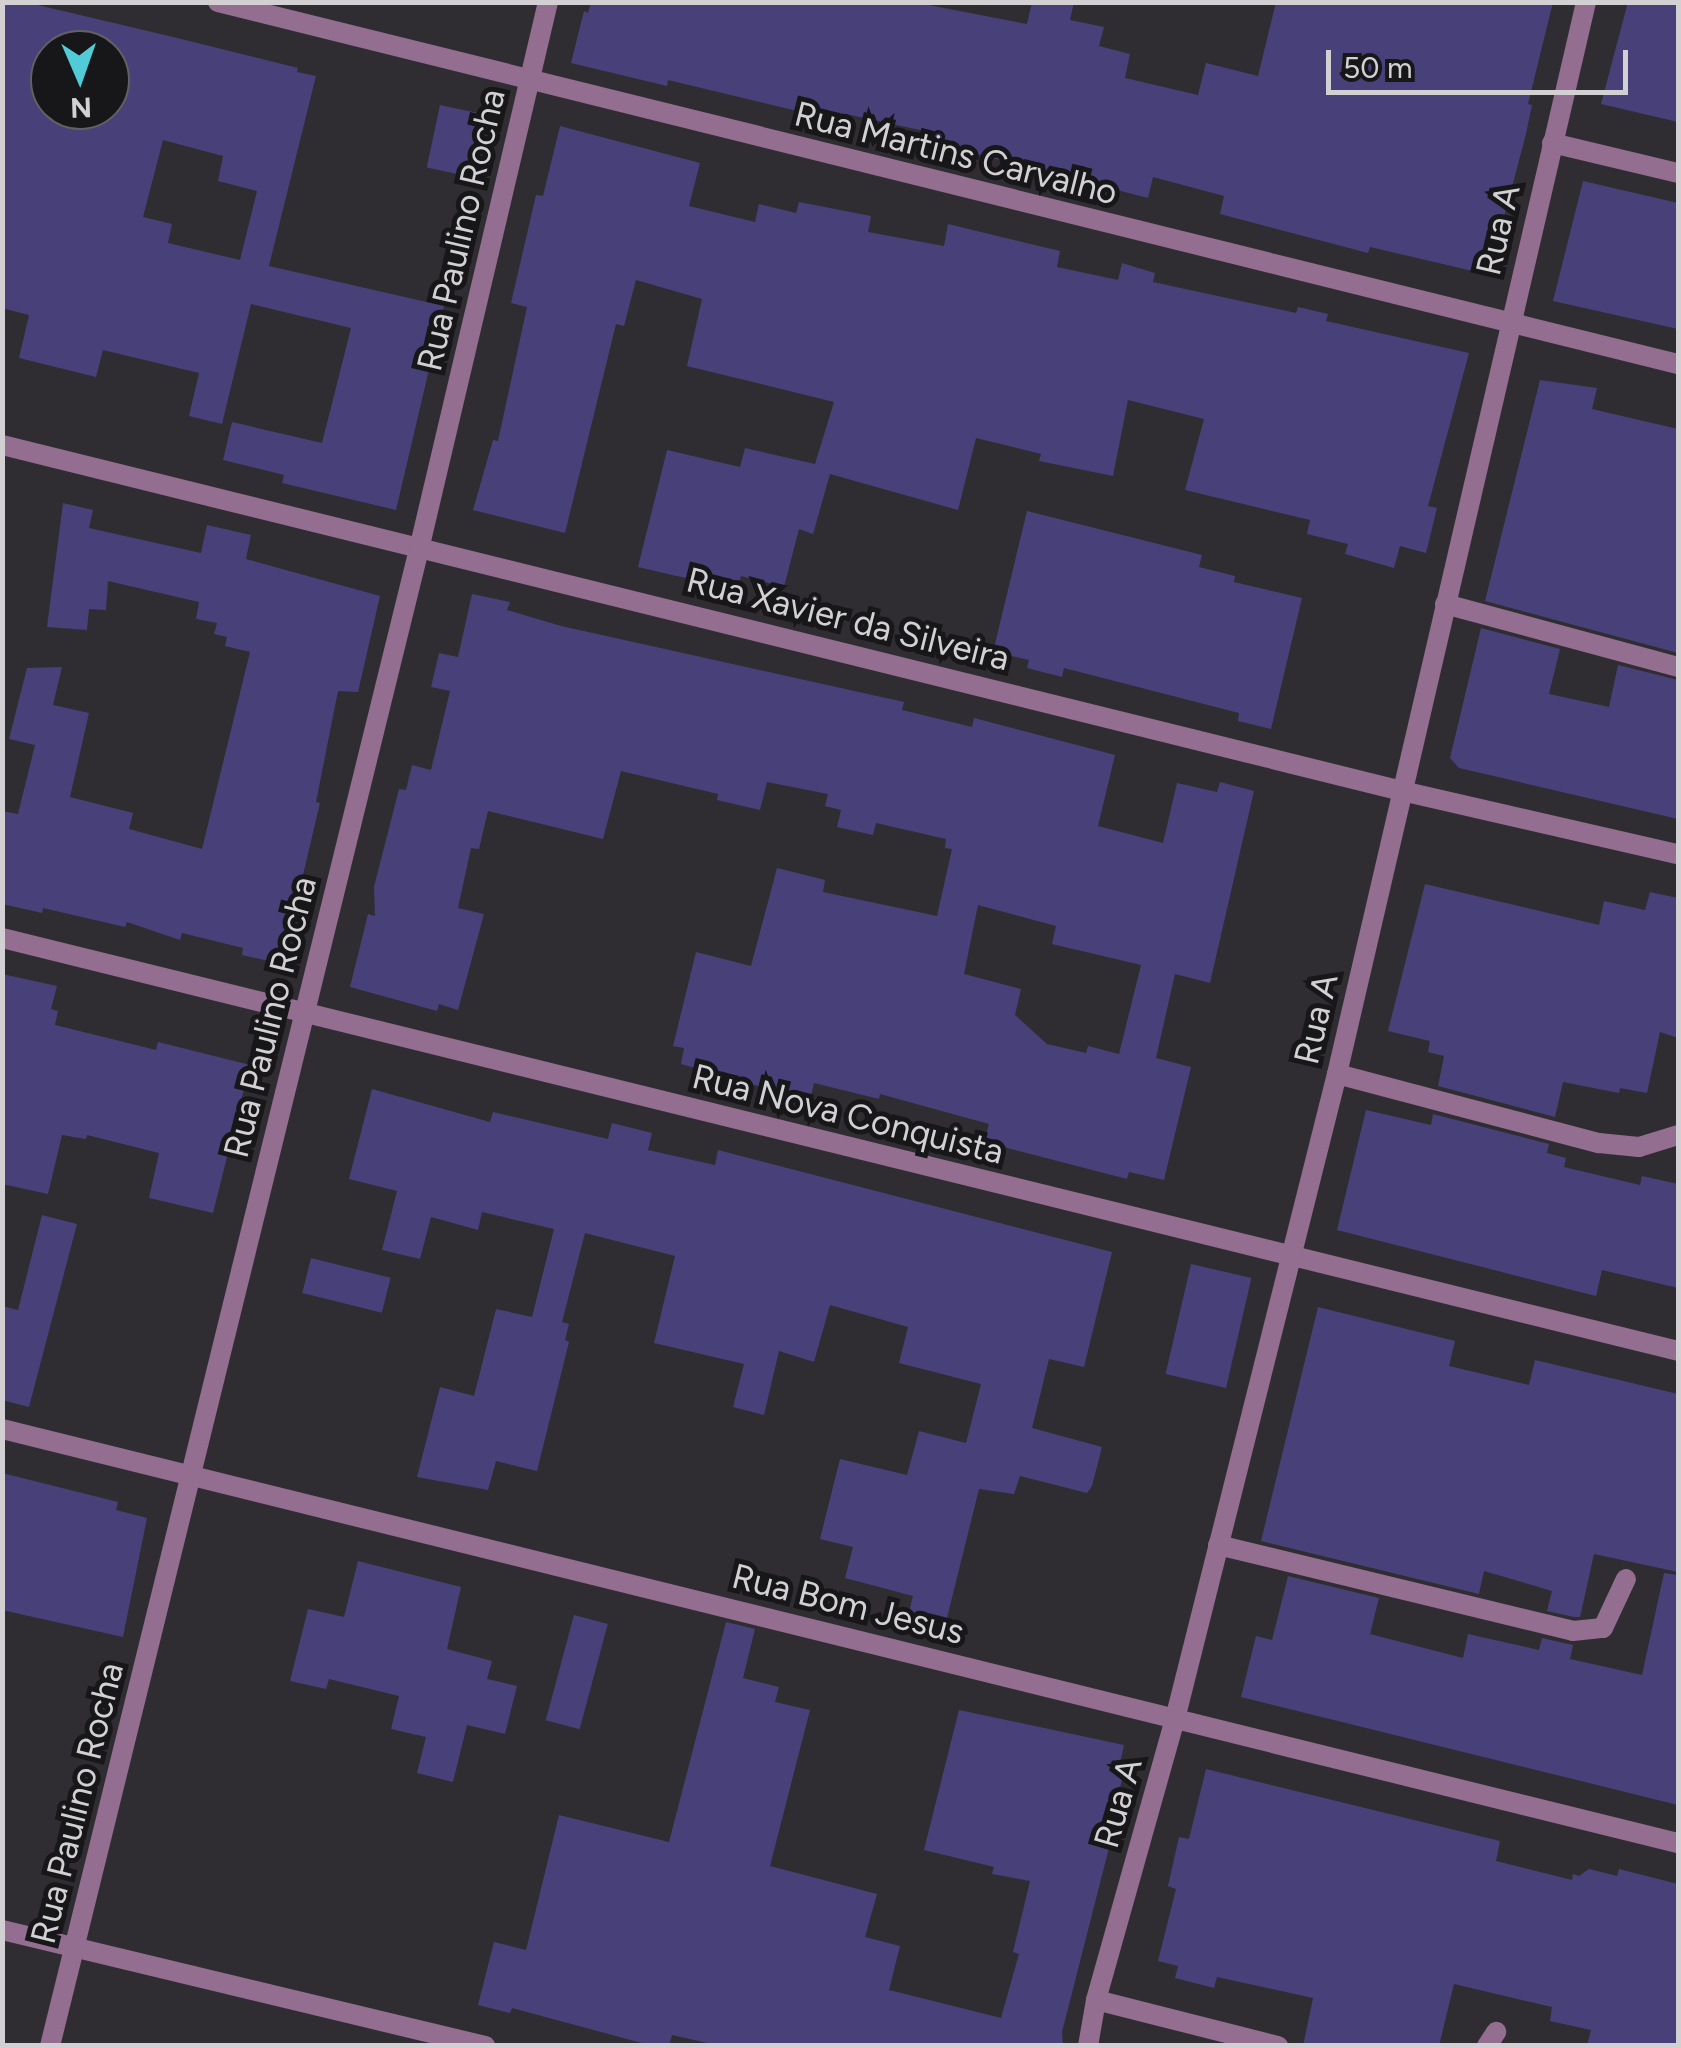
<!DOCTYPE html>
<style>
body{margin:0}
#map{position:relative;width:1681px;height:2048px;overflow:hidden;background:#302d32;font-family:Figtree,sans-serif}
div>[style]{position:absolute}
.building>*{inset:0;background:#474079;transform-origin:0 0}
.street>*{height:20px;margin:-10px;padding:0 10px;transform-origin:10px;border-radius:10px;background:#936e91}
span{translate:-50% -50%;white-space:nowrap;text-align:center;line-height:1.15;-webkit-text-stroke:10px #171618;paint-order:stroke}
.street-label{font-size:35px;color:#d2d0d3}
.frame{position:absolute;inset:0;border:5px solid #d2d0d3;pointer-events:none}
.north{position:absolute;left:30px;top:30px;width:100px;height:100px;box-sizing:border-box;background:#171618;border:2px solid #626063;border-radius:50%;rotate:178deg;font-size:28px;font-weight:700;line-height:40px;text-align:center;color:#d2d0d3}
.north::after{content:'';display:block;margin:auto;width:35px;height:45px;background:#52cbd8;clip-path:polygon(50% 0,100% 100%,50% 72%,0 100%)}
.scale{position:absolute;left:1326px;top:50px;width:302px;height:45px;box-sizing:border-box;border:5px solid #d2d0d3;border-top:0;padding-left:12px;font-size:30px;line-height:35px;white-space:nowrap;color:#d2d0d3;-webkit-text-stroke:8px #171618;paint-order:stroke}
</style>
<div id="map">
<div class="building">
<div style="clip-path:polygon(evenodd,2px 2px,25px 2px,173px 37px,298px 68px,297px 72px,316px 76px,269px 266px,444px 306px,396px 510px,282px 483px,284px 475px,223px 460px,232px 422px,322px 443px,351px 328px,251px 304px,222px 424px,189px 416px,199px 373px,103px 350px,96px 377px,19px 358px,29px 315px,2px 308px,2px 2px,50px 50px,110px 50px,110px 110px,50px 110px,50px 50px,2px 2px,163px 140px,223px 156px,218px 181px,257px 191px,240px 260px,168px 243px,172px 224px,143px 217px,163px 140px)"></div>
<div style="clip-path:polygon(591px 2px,913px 2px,1027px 24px,1032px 2px,1074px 2px,1070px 20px,1104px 27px,1099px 46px,1130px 54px,1125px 78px,1198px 95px,1206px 63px,1258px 76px,1276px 2px,1553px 2px,1528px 104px,1532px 105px,1526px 134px,1490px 270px,1478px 267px,1477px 272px,1370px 247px,1368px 253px,1220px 214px,1224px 196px,1153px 177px,1148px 198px,930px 142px,934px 133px,841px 113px,839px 121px,668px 80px,667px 86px,571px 63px,584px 11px,588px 13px)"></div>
<div style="clip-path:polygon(1628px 2px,1678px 2px,1678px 122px,1601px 104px)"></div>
<div style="left:440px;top:105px;width:47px;height:64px;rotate:12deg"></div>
<div style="clip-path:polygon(560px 126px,700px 163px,689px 206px,755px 222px,759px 204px,796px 213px,799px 202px,871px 216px,868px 232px,944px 246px,948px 224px,1060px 251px,1057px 267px,1118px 280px,1122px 263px,1155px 273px,1153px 282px,1296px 313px,1298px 307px,1328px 314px,1326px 321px,1469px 353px,1428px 506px,1437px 508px,1426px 553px,1400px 546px,1394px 568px,1345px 554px,1348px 544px,1307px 534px,1310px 520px,1185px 490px,1204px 419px,1128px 400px,1113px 476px,1039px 461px,1041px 454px,976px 438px,958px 510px,830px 474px,813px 534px,799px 529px,784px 587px,741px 576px,737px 590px,638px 567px,667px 450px,740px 467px,745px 448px,815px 464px,834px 402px,687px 366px,702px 299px,636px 280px,624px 326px,616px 324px,565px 533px,473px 510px,493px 440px,498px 441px,527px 307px,511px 303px,536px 195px,543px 196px)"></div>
<div style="clip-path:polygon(1583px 181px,1678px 203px,1678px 329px,1553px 301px)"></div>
<div style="clip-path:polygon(1540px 380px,1597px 388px,1592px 409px,1678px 429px,1678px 653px,1485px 601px)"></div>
<div style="clip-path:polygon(63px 503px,93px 510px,89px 528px,201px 553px,207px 525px,251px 535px,246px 559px,380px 596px,358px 692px,338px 691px,316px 802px,320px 803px,282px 964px,242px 955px,243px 948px,182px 933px,180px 940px,127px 922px,125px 927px,43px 908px,42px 913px,2px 904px,2px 811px,18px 814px,35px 745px,9px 739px,27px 668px,62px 667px,53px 705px,89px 713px,70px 797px,133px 813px,129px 829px,202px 849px,250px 652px,225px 646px,227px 637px,214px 634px,217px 623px,196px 619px,199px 602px,108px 581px,106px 610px,89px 609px,87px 630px,47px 627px)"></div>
<div style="clip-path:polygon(1027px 511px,1202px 555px,1199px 567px,1235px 576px,1234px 582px,1302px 598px,1271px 729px,1238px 721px,1239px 713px,1064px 668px,1062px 677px,1027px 668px,1029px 660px,993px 652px)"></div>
<div style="clip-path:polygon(evenodd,472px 594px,510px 602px,507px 610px,561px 626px,904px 702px,902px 710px,972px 727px,974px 718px,1115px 755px,1098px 826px,1163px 843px,1177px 783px,1217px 792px,1220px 782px,1254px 791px,1210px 983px,1175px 974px,1156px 1058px,1191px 1067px,1164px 1180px,1129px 1172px,1127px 1179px,984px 1142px,989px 1124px,880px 1094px,879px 1099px,814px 1083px,810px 1101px,681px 1064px,684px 1048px,673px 1046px,696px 952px,751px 966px,777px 868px,825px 880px,823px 892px,937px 916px,952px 849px,945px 848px,946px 839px,876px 823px,873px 835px,837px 827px,841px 810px,825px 806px,828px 794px,767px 782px,760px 810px,717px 800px,718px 794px,621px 771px,603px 839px,488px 811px,479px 849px,471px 848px,458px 908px,484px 914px,458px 1010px,439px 1004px,437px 1011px,350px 987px,368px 914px,375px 916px,374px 887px,399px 789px,406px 790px,412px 765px,431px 770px,450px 691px,431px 687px,439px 653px,458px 657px,472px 594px,978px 905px,1056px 926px,1052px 944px,1141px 965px,1119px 1054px,1088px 1046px,1086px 1053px,1047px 1044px,1015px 1015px,1021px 989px,964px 974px,978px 905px)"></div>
<div style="clip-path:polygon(1481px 628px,1560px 649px,1549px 694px,1609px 707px,1618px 665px,1678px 680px,1678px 819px,1459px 768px,1450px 758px)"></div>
<div style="clip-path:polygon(1425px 884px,1599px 925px,1604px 901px,1645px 910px,1650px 892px,1678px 898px,1678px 1038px,1660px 1032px,1647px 1093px,1620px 1088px,1619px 1093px,1563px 1082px,1555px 1117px,1438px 1086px,1444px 1056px,1428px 1052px,1430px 1041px,1388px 1031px)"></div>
<div style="clip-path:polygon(2px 974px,57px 986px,51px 1009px,58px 1011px,55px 1025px,156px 1050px,158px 1042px,250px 1065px,213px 1213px,149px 1198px,159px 1153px,87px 1135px,86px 1139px,62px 1135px,48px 1194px,2px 1184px)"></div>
<div style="clip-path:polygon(372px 1089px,490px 1122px,493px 1112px,608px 1139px,612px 1123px,652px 1133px,648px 1150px,715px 1165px,718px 1150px,1112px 1252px,1084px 1367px,1049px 1359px,1032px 1428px,1102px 1447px,1092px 1486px,1087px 1493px,1020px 1476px,1014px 1494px,979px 1489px,945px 1626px,908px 1616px,913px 1596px,845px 1578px,853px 1547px,820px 1539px,840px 1459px,907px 1475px,919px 1431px,966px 1443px,981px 1384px,899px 1363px,908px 1327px,830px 1305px,814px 1362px,779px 1351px,764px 1415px,733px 1407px,744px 1364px,654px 1343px,675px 1256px,585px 1233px,562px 1322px,569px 1324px,565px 1340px,569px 1342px,537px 1471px,496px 1461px,488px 1490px,417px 1477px,440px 1387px,474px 1396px,496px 1309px,532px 1317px,554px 1229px,482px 1212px,478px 1230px,431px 1217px,420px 1259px,382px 1250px,397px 1191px,349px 1179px)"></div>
<div style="clip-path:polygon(1366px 1110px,1431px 1125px,1433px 1114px,1549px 1144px,1547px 1153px,1566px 1158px,1564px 1167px,1640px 1185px,1642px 1176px,1678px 1184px,1678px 1288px,1602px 1270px,1596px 1296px,1337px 1230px)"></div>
<div style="clip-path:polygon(42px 1215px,77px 1224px,29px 1407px,2px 1400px,2px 1306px,18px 1310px)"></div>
<div style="left:311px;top:1258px;width:82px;height:36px;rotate:14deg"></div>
<div style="left:1191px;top:1264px;width:62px;height:113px;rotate:13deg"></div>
<div style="clip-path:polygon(1318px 1307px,1455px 1341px,1449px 1366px,1529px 1385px,1535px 1360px,1678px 1394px,1678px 1572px,1594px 1554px,1580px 1617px,1574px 1617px,1547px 1611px,1552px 1591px,1484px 1571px,1479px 1594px,1261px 1541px)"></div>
<div style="clip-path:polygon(2px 1473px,118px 1502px,116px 1510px,147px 1518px,123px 1637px,2px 1610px)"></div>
<div style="clip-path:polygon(358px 1561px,461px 1587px,447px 1649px,492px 1661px,487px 1679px,517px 1686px,505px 1734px,467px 1725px,453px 1782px,417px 1773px,426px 1737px,391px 1729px,399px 1696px,329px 1679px,326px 1689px,290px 1681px,308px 1609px,344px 1617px)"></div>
<div style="clip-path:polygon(1664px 1573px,1678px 1575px,1678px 1805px,1241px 1697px,1256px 1636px,1272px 1640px,1288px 1576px,1379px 1598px,1370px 1634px,1463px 1658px,1468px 1634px,1539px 1650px,1542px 1638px,1573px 1645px,1570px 1659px,1642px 1675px)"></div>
<div style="left:574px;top:1615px;width:35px;height:109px;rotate:15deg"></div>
<div style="clip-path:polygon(726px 1622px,755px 1629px,743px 1678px,779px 1687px,775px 1702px,810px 1710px,770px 1866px,877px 1894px,865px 1937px,900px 1946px,889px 1990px,1001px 2018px,1019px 1954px,1013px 1952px,1030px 1881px,992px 1874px,994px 1867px,924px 1850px,959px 1710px,1124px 1745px,1120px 1763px,1126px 1764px,1106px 1843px,1110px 1844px,1062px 2032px,1063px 2046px,721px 2046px,672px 2035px,669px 2046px,653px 2046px,512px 2008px,510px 2013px,478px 2005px,494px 1942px,526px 1950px,559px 1815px,669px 1842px)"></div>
<div style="clip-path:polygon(1206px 1769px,1500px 1841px,1496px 1861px,1572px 1880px,1573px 1874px,1579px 1876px,1589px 1869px,1617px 1876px,1619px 1869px,1678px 1884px,1678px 2046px,1587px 2046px,1591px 2030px,1550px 2021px,1552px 2007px,1454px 1984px,1439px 2046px,1303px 2046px,1313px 1998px,1217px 1977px,1214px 1988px,1175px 1978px,1178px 1966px,1158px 1961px,1176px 1889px,1168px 1886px,1179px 1837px,1189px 1839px)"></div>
</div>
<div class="street">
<div style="left:218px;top:2px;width:1504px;rotate:13.93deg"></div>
<div style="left:1552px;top:143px;width:130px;rotate:13.4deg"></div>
<div style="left:2px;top:445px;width:1442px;rotate:13.88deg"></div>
<div style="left:1402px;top:791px;width:283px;rotate:12.9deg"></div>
<div style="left:1445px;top:604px;width:241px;rotate:15.1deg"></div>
<div style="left:2px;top:938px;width:1726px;rotate:13.84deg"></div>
<div style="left:1337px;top:1074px;width:271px;rotate:14.8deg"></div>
<div style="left:1599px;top:1143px;width:40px;rotate:5.7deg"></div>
<div style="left:1639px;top:1147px;width:41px;rotate:-17.1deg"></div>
<div style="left:2px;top:1429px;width:1726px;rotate:13.88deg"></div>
<div style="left:1218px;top:1545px;width:365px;rotate:13.6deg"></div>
<div style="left:1573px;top:1631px;width:30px;rotate:-6deg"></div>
<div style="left:1603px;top:1628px;width:54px;rotate:-64.9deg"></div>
<div style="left:2px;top:1930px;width:497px;rotate:13.5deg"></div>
<div style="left:1096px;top:2000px;width:188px;rotate:14.2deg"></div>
<div style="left:50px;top:2046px;width:1546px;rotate:-76.15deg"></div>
<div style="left:420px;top:545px;width:558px;rotate:-76.74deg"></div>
<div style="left:1088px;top:2046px;width:47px;rotate:-80.1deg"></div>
<div style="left:1096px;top:2000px;width:292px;rotate:-74.3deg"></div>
<div style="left:1175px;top:1719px;width:665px;rotate:-75.9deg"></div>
<div style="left:1337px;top:1074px;width:1101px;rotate:-76.92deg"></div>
<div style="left:1487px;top:2046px;width:17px;rotate:-57deg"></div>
</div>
<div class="street-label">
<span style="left:956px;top:153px;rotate:14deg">Rua Martins Carvalho</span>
<span style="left:461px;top:230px;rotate:-77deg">Rua Paulino Rocha</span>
<span style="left:1498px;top:230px;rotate:-77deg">Rua A</span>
<span style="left:848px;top:619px;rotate:14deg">Rua Xavier da Silveira</span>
<span style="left:270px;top:1017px;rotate:-76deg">Rua Paulino Rocha</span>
<span style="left:1316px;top:1019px;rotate:-77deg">Rua A</span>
<span style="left:848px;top:1114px;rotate:14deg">Rua Nova Conquista</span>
<span style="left:848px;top:1604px;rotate:14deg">Rua Bom Jesus</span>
<span style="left:77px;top:1803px;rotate:-76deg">Rua Paulino Rocha</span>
<span style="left:1118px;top:1803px;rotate:-74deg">Rua A</span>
</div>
<div class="frame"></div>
<div class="north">N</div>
<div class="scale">50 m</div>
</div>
